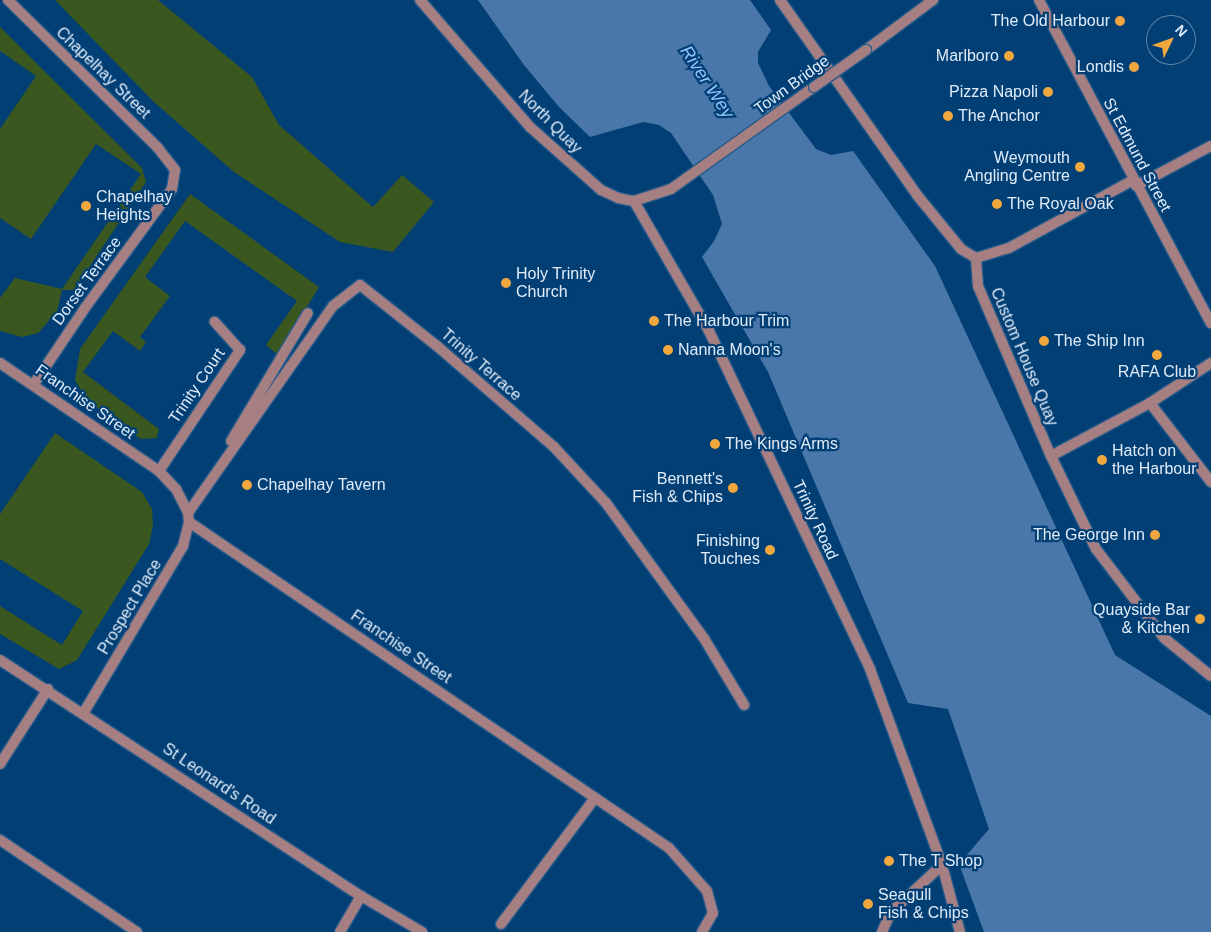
<!DOCTYPE html>
<style>
body{margin:0}
#map{position:relative;width:1211px;height:932px;overflow:hidden;background:#023f75;font-family:Helvetica,sans-serif}
div>[style]{position:absolute}
.green>*{inset:0;background:#3a571f}
.water>*{inset:0;background:#4a77a9}
.roads{filter:drop-shadow(1px 0 #265b8a) drop-shadow(-1px 0 #265b8a) drop-shadow(0 1px #265b8a) drop-shadow(0 -1px #265b8a)}
.lane>*{height:10px;margin:-5px;padding:0 5px;transform-origin:5px;border-radius:5px;background:#a67f83}
.street>*{height:10px;margin:-5px;padding:0 5px;transform-origin:5px;border-radius:5px;background:#a67f83}
.bridges{filter:drop-shadow(1px 0 #265b8a) drop-shadow(-1px 0 #265b8a) drop-shadow(0 1px #265b8a) drop-shadow(0 -1px #265b8a)}
.street-bridge>*{height:10px;margin:-5px;padding:0 5px;transform-origin:5px;border-radius:5px;background:#a67f83}
.dots>*{width:14px;height:14px;translate:-50% -50%;box-sizing:border-box;border:2px solid #023f75;border-radius:50%}
span{translate:-50% -50%;white-space:nowrap;text-align:center;line-height:1.15;-webkit-text-stroke:4.5px #023f75;paint-order:stroke}
.poi-label{font-size:16px;color:#e0ecf9}
.right{translate:-100% -50%;text-align:right}
.left{translate:0 -50%;text-align:left}
.street-label{font-size:16px;color:#e0ecf9}
.water-label{font-size:18px;color:#91c4fd;font-style:italic}
.north{position:absolute;left:1146px;top:15px;width:50px;height:50px;box-sizing:border-box;background:#023f75;border:1px solid #5b84aa;border-radius:50%;rotate:48deg;font-size:14px;font-weight:700;line-height:20px;text-align:center;color:#e0ecf9}
.north::after{content:'';display:block;margin:auto;width:18px;height:22px;background:#efa73e;clip-path:polygon(50% 0,100% 100%,50% 72%,0 100%)}
</style>
<div id="map">
<div class="green">
<div style="clip-path:polygon(55px 0,158px 0,252px 77px,279px 125px,373px 207px,402px 175px,434px 202px,393px 252px,340px 242px,234px 172px,154px 102px)"></div>
<div style="clip-path:polygon(0 27px,142px 168px,146px 182px,74px 290px,62px 290px,57px 312px,38px 333px,22px 337px,0 331px,0 298px,15px 278px,62px 289px,141px 174px,96px 144px,31px 239px,0 218px,0 129px,36px 76px,0 51px)"></div>
<div style="clip-path:polygon(190px 194px,319px 287px,278px 355px,266px 345px,297px 301px,185px 221px,145px 277px,170px 296px,140px 337px,146px 342px,140px 351px,113px 331px,83px 372px,159px 429px,157px 438px,141px 439px,118px 425px,85px 398px,75px 380px,80px 349px)"></div>
<div style="clip-path:polygon(55px 433px,142px 492px,152px 509px,153px 526px,149px 544px,77px 660px,59px 669px,0 634px,0 606px,62px 645px,83px 611px,0 559px,0 514px)"></div>
</div>
<div class="water">
<div style="clip-path:polygon(478px 0,750px 0,771px 30px,758px 52px,758px 63px,769px 86px,816px 149px,831px 155px,853px 151px,935px 266px,1115px 655px,1211px 716px,1211px 932px,984px 932px,959px 864px,989px 829px,948px 709px,908px 703px,768px 372px,702px 257px,714px 241px,722px 224px,713px 195px,671px 133px,659px 125px,643px 122px,590px 137px,559px 107px,524px 65px)"></div>
</div>
<div class="roads">
<div class="lane">
<div style="left:1150px;top:403px;width:100px;rotate:52.3deg"></div>
<div style="left:0;top:840px;width:165px;rotate:33.9deg"></div>
<div style="left:501px;top:924px;width:157px;rotate:-53.3deg"></div>
</div>
<div class="street">
<div style="left:8px;top:0;width:211px;rotate:44.6deg"></div>
<div style="left:158px;top:148px;width:28px;rotate:52deg"></div>
<div style="left:175px;top:170px;width:19px;rotate:99deg"></div>
<div style="left:172px;top:189px;width:147px;rotate:126.2deg"></div>
<div style="left:85px;top:308px;width:92px;rotate:123.9deg"></div>
<div style="left:420px;top:0;width:168px;rotate:49.1deg"></div>
<div style="left:530px;top:127px;width:95px;rotate:41.6deg"></div>
<div style="left:601px;top:190px;width:19px;rotate:25deg"></div>
<div style="left:618px;top:198px;width:16px;rotate:11deg"></div>
<div style="left:634px;top:201px;width:39px;rotate:-18deg"></div>
<div style="left:671px;top:189px;width:176px;rotate:-35.5deg"></div>
<div style="left:780px;top:0;width:238px;rotate:54.9deg"></div>
<div style="left:917px;top:195px;width:70px;rotate:50.8deg"></div>
<div style="left:961px;top:249px;width:17px;rotate:31deg"></div>
<div style="left:1039px;top:0;width:366px;rotate:62deg"></div>
<div style="left:866px;top:50px;width:84px;rotate:-36.7deg"></div>
<div style="left:1136px;top:186px;width:85px;rotate:-28.1deg"></div>
<div style="left:634px;top:201px;width:150px;rotate:60deg"></div>
<div style="left:709px;top:331px;width:374px;rotate:64.5deg"></div>
<div style="left:870px;top:669px;width:209px;rotate:69.8deg"></div>
<div style="left:942px;top:865px;width:69px;rotate:75deg"></div>
<div style="left:976px;top:258px;width:28px;rotate:86deg"></div>
<div style="left:978px;top:286px;width:185px;rotate:66.8deg"></div>
<div style="left:1051px;top:456px;width:103px;rotate:64.2deg"></div>
<div style="left:1096px;top:549px;width:112px;rotate:52.6deg"></div>
<div style="left:1164px;top:638px;width:60px;rotate:39deg"></div>
<div style="left:976px;top:258px;width:34px;rotate:-17deg"></div>
<div style="left:1009px;top:248px;width:141px;rotate:-28.7deg"></div>
<div style="left:0;top:363px;width:192px;rotate:34.2deg"></div>
<div style="left:159px;top:471px;width:25px;rotate:47deg"></div>
<div style="left:176px;top:489px;width:27px;rotate:63deg"></div>
<div style="left:188px;top:513px;width:9px;rotate:84deg"></div>
<div style="left:189px;top:522px;width:25px;rotate:104deg"></div>
<div style="left:183px;top:546px;width:193px;rotate:120.8deg"></div>
<div style="left:231px;top:441px;width:149px;rotate:-59deg"></div>
<div style="left:1051px;top:456px;width:112px;rotate:-28.2deg"></div>
<div style="left:1150px;top:403px;width:73px;rotate:-33.3deg"></div>
<div style="left:159px;top:471px;width:146px;rotate:-56.2deg"></div>
<div style="left:240px;top:350px;width:38px;rotate:-132deg"></div>
<div style="left:188px;top:513px;width:253px;rotate:-55deg"></div>
<div style="left:333px;top:306px;width:34px;rotate:-38deg"></div>
<div style="left:360px;top:285px;width:98px;rotate:38.4deg"></div>
<div style="left:437px;top:346px;width:155px;rotate:40.8deg"></div>
<div style="left:554px;top:447px;width:76px;rotate:47.1deg"></div>
<div style="left:606px;top:503px;width:169px;rotate:54.1deg"></div>
<div style="left:705px;top:640px;width:76px;rotate:59deg"></div>
<div style="left:189px;top:522px;width:580px;rotate:34.18deg"></div>
<div style="left:669px;top:848px;width:57px;rotate:48.5deg"></div>
<div style="left:707px;top:891px;width:23px;rotate:75deg"></div>
<div style="left:713px;top:913px;width:22px;rotate:120deg"></div>
<div style="left:0;top:660px;width:431px;rotate:33.2deg"></div>
<div style="left:361px;top:896px;width:71px;rotate:30.5deg"></div>
<div style="left:0;top:764px;width:89px;rotate:-57.4deg"></div>
<div style="left:340px;top:932px;width:42px;rotate:-59.7deg"></div>
<div style="left:882px;top:932px;width:22px;rotate:-66deg"></div>
<div style="left:891px;top:912px;width:69px;rotate:-42.7deg"></div>
</div>
</div>
<div class="bridges">
<div class="street-bridge">
<div style="left:814px;top:87px;width:64px;rotate:-35.4deg"></div>
</div>
</div>
<div class="dots">
<div style="left:1120px;top:21px;background:#efa73e"></div>
<div style="left:1009px;top:56px;background:#efa73e"></div>
<div style="left:1134px;top:67px;background:#efa73e"></div>
<div style="left:1048px;top:92px;background:#efa73e"></div>
<div style="left:948px;top:116px;background:#efa73e"></div>
<div style="left:1080px;top:167px;background:#efa73e"></div>
<div style="left:997px;top:204px;background:#efa73e"></div>
<div style="left:86px;top:206px;background:#efa73e"></div>
<div style="left:506px;top:283px;background:#efa73e"></div>
<div style="left:654px;top:321px;background:#efa73e"></div>
<div style="left:1044px;top:341px;background:#efa73e"></div>
<div style="left:668px;top:350px;background:#efa73e"></div>
<div style="left:1157px;top:355px;background:#efa73e"></div>
<div style="left:715px;top:444px;background:#efa73e"></div>
<div style="left:1102px;top:460px;background:#efa73e"></div>
<div style="left:247px;top:485px;background:#efa73e"></div>
<div style="left:733px;top:488px;background:#efa73e"></div>
<div style="left:1155px;top:535px;background:#efa73e"></div>
<div style="left:770px;top:550px;background:#efa73e"></div>
<div style="left:1200px;top:619px;background:#efa73e"></div>
<div style="left:889px;top:861px;background:#efa73e"></div>
<div style="left:868px;top:904px;background:#efa73e"></div>
</div>
<div class="poi-label">
<span class="right" style="left:1110px;top:21px">The Old Harbour</span>
<span class="right" style="left:999px;top:56px">Marlboro</span>
<span class="right" style="left:1124px;top:67px">Londis</span>
<span class="right" style="left:1038px;top:92px">Pizza Napoli</span>
<span class="left" style="left:958px;top:116px">The Anchor</span>
<span class="right" style="left:1070px;top:167px">Weymouth<br>Angling Centre</span>
<span class="left" style="left:96px;top:206px">Chapelhay<br>Heights</span>
<span class="left" style="left:1007px;top:204px">The Royal Oak</span>
<span class="left" style="left:516px;top:283px">Holy Trinity<br>Church</span>
<span class="left" style="left:664px;top:321px">The Harbour Trim</span>
<span class="left" style="left:1054px;top:341px">The Ship Inn</span>
<span class="left" style="left:678px;top:350px">Nanna Moon's</span>
<span style="left:1157px;top:372px">RAFA Club</span>
<span class="left" style="left:725px;top:444px">The Kings Arms</span>
<span class="left" style="left:1112px;top:460px">Hatch on<br>the Harbour</span>
<span class="right" style="left:723px;top:488px">Bennett's<br>Fish &amp; Chips</span>
<span class="left" style="left:257px;top:485px">Chapelhay Tavern</span>
<span class="right" style="left:1145px;top:535px">The George Inn</span>
<span class="right" style="left:760px;top:550px">Finishing<br>Touches</span>
<span class="right" style="left:1190px;top:619px">Quayside Bar<br>&amp; Kitchen</span>
<span class="left" style="left:899px;top:861px">The T Shop</span>
<span class="left" style="left:878px;top:904px">Seagull<br>Fish &amp; Chips</span>
</div>
<div class="street-label">
<span style="left:103px;top:73px;rotate:44deg">Chapelhay Street</span>
<span style="left:792px;top:85px;rotate:-36deg">Town Bridge</span>
<span style="left:550px;top:122px;rotate:45deg">North Quay</span>
<span style="left:1137px;top:155px;rotate:62deg">St Edmund Street</span>
<span style="left:87px;top:281px;rotate:-54deg">Dorset Terrace</span>
<span style="left:1024px;top:357px;rotate:67deg">Custom House Quay</span>
<span style="left:481px;top:365px;rotate:41deg">Trinity Terrace</span>
<span style="left:197px;top:386px;rotate:-56deg">Trinity Court</span>
<span style="left:85px;top:402px;rotate:35deg">Franchise Street</span>
<span style="left:815px;top:520px;rotate:65deg">Trinity Road</span>
<span style="left:130px;top:607px;rotate:-59deg">Prospect Place</span>
<span style="left:401px;top:647px;rotate:34deg">Franchise Street</span>
<span style="left:219px;top:784px;rotate:34deg">St Leonard's Road</span>
</div>
<div class="water-label">
<span style="left:707px;top:82px;rotate:57deg">River Wey</span>
</div>
<div class="north">N</div>
</div>
